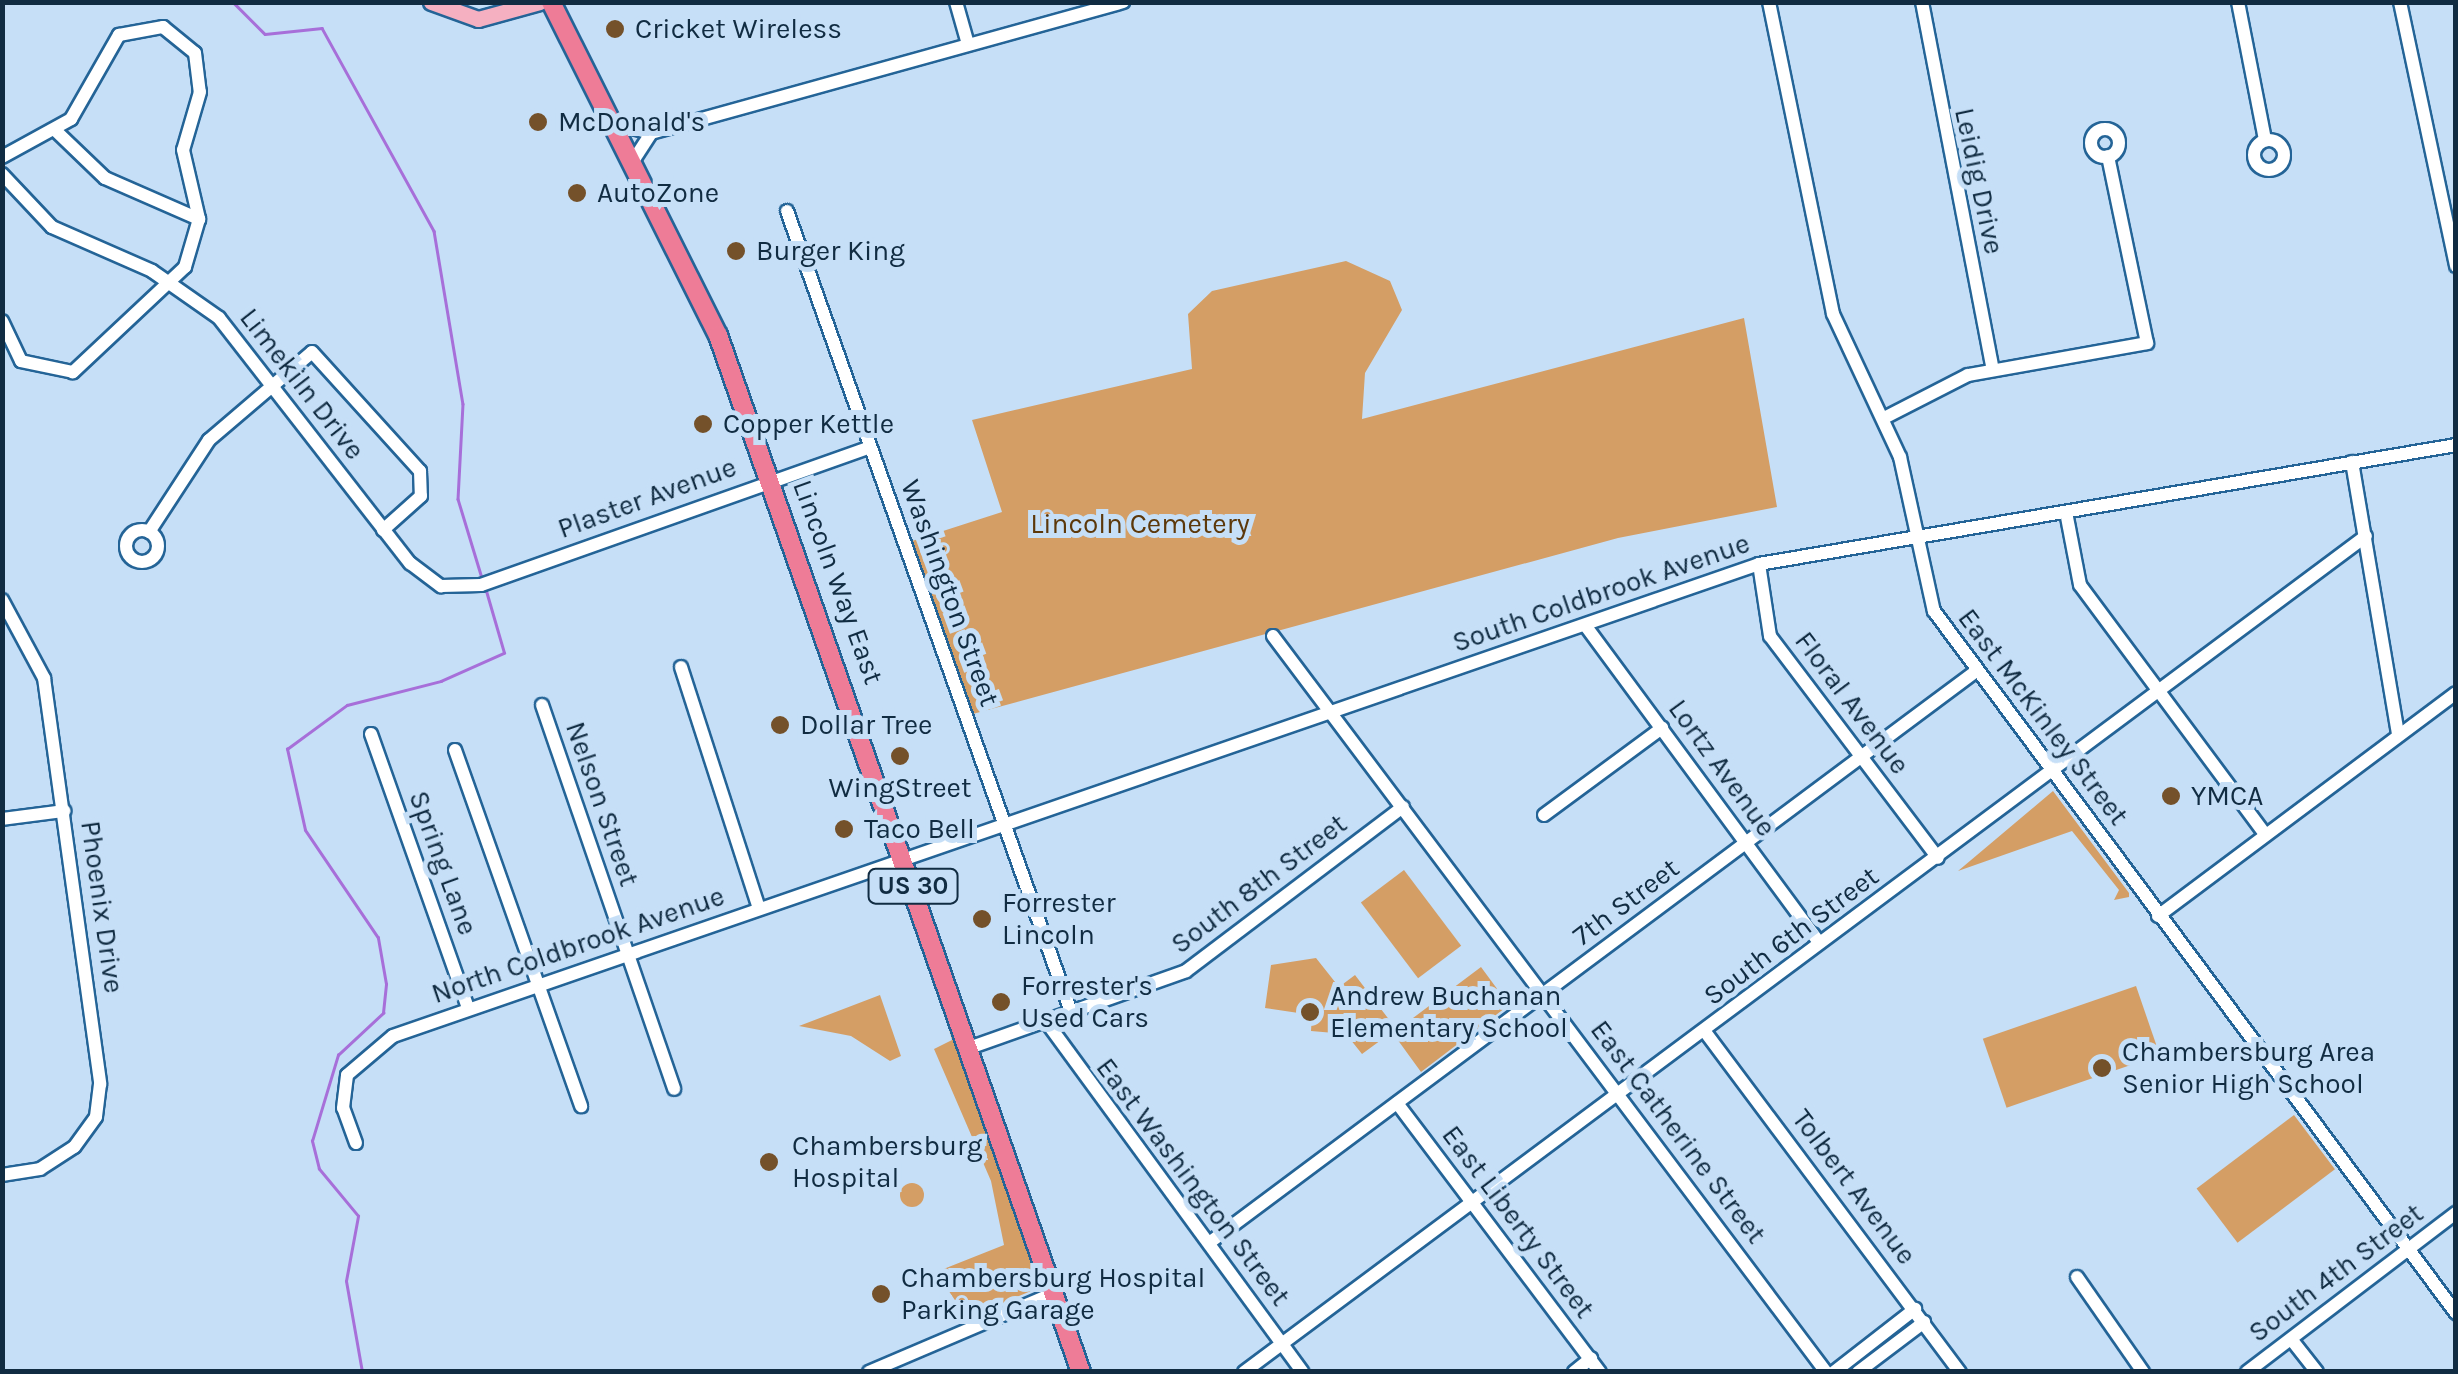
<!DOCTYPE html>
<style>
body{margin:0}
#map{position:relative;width:2458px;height:1374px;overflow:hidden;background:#c6dff7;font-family:Karla,sans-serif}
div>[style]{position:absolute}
.green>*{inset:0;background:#d49e65;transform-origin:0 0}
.round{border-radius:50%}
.stream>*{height:2.5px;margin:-1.25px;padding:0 1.25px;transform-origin:1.25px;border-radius:1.25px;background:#a76fd9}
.roads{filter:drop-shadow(2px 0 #246497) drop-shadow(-2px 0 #246497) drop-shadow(0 2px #246497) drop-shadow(0 -2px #246497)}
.minor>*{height:12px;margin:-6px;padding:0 6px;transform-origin:6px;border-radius:6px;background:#fff}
.minor>.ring{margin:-6px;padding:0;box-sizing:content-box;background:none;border:12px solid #fff;border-radius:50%}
.major>*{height:15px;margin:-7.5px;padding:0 7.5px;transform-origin:7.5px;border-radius:7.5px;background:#f5b0c1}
.highway>*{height:18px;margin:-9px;padding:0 9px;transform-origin:9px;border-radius:9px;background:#ee7c97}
.dots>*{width:28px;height:28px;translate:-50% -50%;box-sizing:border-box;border:5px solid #c6dff7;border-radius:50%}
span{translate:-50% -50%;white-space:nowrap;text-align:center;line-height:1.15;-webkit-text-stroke:10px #c6dff7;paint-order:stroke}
.shield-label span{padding:2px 8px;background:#c6dff7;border:2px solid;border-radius:8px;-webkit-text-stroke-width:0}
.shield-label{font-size:25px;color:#112c42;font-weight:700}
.poi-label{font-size:28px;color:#112c42}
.left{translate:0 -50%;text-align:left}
.street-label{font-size:28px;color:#112c42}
.park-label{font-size:28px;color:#5c380a}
.frame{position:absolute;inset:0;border:5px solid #112c42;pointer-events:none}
</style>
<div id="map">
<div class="green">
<div style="clip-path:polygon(1346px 261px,1390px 281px,1402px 310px,1365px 373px,1362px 419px,1744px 318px,1777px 507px,1618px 538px,969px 715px,912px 541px,1002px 512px,972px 420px,1192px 369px,1188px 314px,1212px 291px)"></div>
<div style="clip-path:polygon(2053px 791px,2129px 893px,2129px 897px,2114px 900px,2119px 890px,2072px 831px,1958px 871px)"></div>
<div style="left:1404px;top:870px;width:95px;height:54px;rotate:53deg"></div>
<div style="clip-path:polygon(1316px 958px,1339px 987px,1355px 975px,1397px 1030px,1481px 967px,1509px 1005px,1421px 1072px,1392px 1032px,1362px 1054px,1346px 1034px,1311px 1031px,1312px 1015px,1265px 1008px,1271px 965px)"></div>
<div style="clip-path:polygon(932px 968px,1039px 1277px,1031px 1291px,967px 1318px,936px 1272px,1004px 1245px,991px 1181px,934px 1049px,952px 1040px)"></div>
<div style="left:2136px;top:986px;width:73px;height:162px;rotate:71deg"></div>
<div style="clip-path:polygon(880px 995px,901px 1056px,890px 1061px,851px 1036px,799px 1026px)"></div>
<div style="left:2294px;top:1115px;width:68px;height:122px;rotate:53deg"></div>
<div class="round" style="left:900px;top:1183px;width:24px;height:24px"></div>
</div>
<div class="stream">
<div style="left:233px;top:2px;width:45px;rotate:45deg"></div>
<div style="left:265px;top:34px;width:57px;rotate:-6deg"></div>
<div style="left:322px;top:28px;width:232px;rotate:61.1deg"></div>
<div style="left:434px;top:231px;width:175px;rotate:80.5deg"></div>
<div style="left:463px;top:404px;width:95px;rotate:93deg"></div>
<div style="left:458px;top:499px;width:83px;rotate:73.1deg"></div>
<div style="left:362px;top:1372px;width:92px;rotate:-100deg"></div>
<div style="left:346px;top:1281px;width:66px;rotate:-79.5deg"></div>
<div style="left:358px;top:1216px;width:61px;rotate:-129.7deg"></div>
<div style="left:319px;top:1169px;width:29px;rotate:-104deg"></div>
<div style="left:312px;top:1141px;width:90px;rotate:-73.2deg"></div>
<div style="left:338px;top:1055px;width:62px;rotate:-43deg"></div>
<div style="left:383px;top:1013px;width:29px;rotate:-84deg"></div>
<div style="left:386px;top:984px;width:47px;rotate:-99.9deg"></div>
<div style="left:378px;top:938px;width:130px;rotate:-124.1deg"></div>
<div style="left:305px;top:830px;width:83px;rotate:-102.5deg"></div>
<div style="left:287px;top:749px;width:74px;rotate:-36.3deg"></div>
<div style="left:347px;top:705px;width:97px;rotate:-14.3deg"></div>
<div style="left:441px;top:681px;width:69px;rotate:-24deg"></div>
<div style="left:504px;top:653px;width:65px;rotate:-106.2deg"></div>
</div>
<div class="roads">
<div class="minor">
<div style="left:956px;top:2px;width:44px;rotate:74.1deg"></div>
<div style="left:1769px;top:2px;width:318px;rotate:78.4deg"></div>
<div style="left:1833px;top:314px;width:158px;rotate:64.9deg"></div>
<div style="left:1900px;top:457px;width:158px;rotate:77.6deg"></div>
<div style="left:1934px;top:611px;width:875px;rotate:53.37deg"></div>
<div style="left:1922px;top:2px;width:374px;rotate:79.1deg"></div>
<div style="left:2238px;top:2px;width:141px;rotate:78.9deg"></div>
<div style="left:2400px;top:2px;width:270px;rotate:78deg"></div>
<div style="left:617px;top:124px;width:35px;rotate:15deg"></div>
<div style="left:651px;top:133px;width:490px;rotate:-15.5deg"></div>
<div class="ring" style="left:2091px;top:129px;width:16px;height:16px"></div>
<div style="left:56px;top:131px;width:68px;rotate:43.8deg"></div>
<div style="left:105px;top:178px;width:103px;rotate:23.6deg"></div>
<div class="ring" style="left:2254px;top:140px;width:18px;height:18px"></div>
<div style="left:2px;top:157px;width:79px;rotate:-28.8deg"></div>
<div style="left:71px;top:119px;width:97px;rotate:-60.3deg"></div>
<div style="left:119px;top:35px;width:45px;rotate:-10.3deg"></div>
<div style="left:163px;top:27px;width:41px;rotate:39.1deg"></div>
<div style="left:195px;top:53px;width:39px;rotate:83deg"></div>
<div style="left:200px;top:92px;width:60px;rotate:106.3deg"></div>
<div style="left:183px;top:150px;width:71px;rotate:76.9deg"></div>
<div style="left:199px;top:219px;width:50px;rotate:106.3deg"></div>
<div style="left:185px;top:267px;width:154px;rotate:136.8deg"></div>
<div style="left:73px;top:372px;width:53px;rotate:-168.1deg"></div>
<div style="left:21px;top:361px;width:44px;rotate:-115.4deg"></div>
<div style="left:635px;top:158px;width:30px;rotate:-57deg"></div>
<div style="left:2px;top:174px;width:73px;rotate:46.7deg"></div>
<div style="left:52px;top:227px;width:109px;rotate:23.7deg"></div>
<div style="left:152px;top:271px;width:82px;rotate:35deg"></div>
<div style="left:219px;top:318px;width:311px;rotate:52.1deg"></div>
<div style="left:410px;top:563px;width:39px;rotate:37deg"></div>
<div style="left:441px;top:586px;width:40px;rotate:-1.4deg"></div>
<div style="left:481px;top:585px;width:413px;rotate:-19.5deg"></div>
<div style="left:787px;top:211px;width:850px;rotate:70.48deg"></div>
<div style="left:1884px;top:418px;width:94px;rotate:-27.1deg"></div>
<div style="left:1968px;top:375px;width:182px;rotate:-10.1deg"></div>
<div style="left:2147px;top:343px;width:191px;rotate:-101.8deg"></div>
<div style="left:2352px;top:462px;width:277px;rotate:80.4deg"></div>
<div style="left:2066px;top:512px;width:74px;rotate:79.1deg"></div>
<div style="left:2080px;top:585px;width:310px;rotate:53.4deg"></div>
<div class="ring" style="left:126px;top:530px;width:20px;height:20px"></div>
<div style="left:149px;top:532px;width:110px;rotate:-56.9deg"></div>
<div style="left:209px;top:440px;width:135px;rotate:-40.5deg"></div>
<div style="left:312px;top:352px;width:161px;rotate:47.8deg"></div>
<div style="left:420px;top:471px;width:25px;rotate:88deg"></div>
<div style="left:421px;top:496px;width:51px;rotate:138.2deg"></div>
<div style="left:1759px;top:564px;width:73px;rotate:81.3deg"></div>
<div style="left:1770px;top:636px;width:278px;rotate:52.9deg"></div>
<div style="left:2px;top:600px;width:89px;rotate:61.7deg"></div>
<div style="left:44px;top:678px;width:410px;rotate:82.1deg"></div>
<div style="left:100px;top:1084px;width:33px;rotate:97deg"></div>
<div style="left:96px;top:1117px;width:37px;rotate:126deg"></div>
<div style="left:74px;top:1147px;width:40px;rotate:147.1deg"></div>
<div style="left:40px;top:1169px;width:38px;rotate:171deg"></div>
<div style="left:1585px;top:625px;width:394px;rotate:53.6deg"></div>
<div style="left:1273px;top:636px;width:921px;rotate:53.08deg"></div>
<div style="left:681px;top:667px;width:254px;rotate:72.1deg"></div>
<div style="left:542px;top:705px;width:406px;rotate:71deg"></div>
<div style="left:371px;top:734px;width:291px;rotate:70.5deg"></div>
<div style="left:455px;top:750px;width:378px;rotate:70.5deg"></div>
<div style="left:1544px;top:815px;width:147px;rotate:-36.4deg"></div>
<div style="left:2px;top:819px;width:63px;rotate:-7.4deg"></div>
<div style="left:2158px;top:916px;width:372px;rotate:-36.8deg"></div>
<div style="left:1045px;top:1020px;width:436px;rotate:53.8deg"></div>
<div style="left:1706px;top:1033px;width:424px;rotate:53.2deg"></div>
<div style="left:969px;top:1048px;width:230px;rotate:-19.5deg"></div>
<div style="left:1186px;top:971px;width:272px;rotate:-37.1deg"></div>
<div style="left:1397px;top:1103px;width:337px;rotate:53deg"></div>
<div style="left:356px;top:1143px;width:37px;rotate:-110deg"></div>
<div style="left:343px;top:1108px;width:33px;rotate:-83deg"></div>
<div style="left:347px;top:1075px;width:60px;rotate:-40.3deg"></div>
<div style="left:393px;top:1036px;width:1445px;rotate:-19.06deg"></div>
<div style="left:1759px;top:564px;width:707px;rotate:-9.69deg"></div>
<div style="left:1209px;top:1243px;width:957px;rotate:-36.71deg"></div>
<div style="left:2077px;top:1277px;width:116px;rotate:55.2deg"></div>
<div style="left:2291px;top:1339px;width:42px;rotate:51.8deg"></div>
<div style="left:869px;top:1372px;width:201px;rotate:-23.1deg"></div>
<div style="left:1244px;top:1372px;width:1399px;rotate:-36.69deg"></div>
<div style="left:1574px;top:1372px;width:22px;rotate:-39deg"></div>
<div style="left:1834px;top:1372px;width:103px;rotate:-37.9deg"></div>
<div style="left:1858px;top:1372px;width:83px;rotate:-37.1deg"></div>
<div style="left:2247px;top:1372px;width:263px;rotate:-37.3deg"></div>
</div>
<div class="major">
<div style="left:431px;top:2px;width:50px;rotate:19.9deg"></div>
<div style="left:478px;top:19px;width:64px;rotate:-15.3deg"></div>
</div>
<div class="highway">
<div style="left:551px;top:2px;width:373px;rotate:63.4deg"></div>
<div style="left:718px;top:335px;width:1099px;rotate:70.71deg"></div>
</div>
</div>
<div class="dots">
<div style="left:615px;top:29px;background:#74512a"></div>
<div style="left:538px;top:122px;background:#74512a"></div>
<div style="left:577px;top:193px;background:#74512a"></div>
<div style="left:736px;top:251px;background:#74512a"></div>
<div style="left:703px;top:424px;background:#74512a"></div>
<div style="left:780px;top:725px;background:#74512a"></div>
<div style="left:900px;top:756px;background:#74512a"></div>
<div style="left:2171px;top:796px;background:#74512a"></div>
<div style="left:844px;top:829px;background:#74512a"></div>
<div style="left:982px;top:919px;background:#74512a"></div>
<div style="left:1001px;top:1002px;background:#74512a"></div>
<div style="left:1310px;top:1012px;background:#74512a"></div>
<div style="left:2102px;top:1068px;background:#74512a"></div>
<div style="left:769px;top:1162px;background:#74512a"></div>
<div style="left:881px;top:1294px;background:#74512a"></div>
</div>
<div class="shield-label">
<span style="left:913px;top:886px">US 30</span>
</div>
<div class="poi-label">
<span class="left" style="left:635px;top:29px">Cricket Wireless</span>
<span class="left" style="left:558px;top:122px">McDonald's</span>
<span class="left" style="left:597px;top:193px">AutoZone</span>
<span class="left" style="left:756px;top:251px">Burger King</span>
<span class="left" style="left:723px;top:424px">Copper Kettle</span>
<span class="left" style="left:800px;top:725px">Dollar Tree</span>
<span style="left:900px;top:788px">WingStreet</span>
<span class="left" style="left:2191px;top:796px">YMCA</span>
<span class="left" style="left:864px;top:829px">Taco Bell</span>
<span class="left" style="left:1002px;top:919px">Forrester<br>Lincoln</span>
<span class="left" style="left:1021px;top:1002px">Forrester's<br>Used Cars</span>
<span class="left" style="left:1330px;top:1012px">Andrew Buchanan<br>Elementary School</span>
<span class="left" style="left:2122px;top:1068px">Chambersburg Area<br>Senior High School</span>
<span class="left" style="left:792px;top:1162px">Chambersburg<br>Hospital</span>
<span class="left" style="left:901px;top:1294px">Chambersburg Hospital<br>Parking Garage</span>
</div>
<div class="street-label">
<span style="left:1979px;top:181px;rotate:78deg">Leidig Drive</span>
<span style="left:302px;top:384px;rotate:52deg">Limekiln Drive</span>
<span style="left:647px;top:498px;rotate:-20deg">Plaster Avenue</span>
<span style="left:838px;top:582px;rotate:70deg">Lincoln Way East</span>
<span style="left:950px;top:593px;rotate:70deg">Washington Street</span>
<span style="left:1601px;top:593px;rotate:-19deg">South Coldbrook Avenue</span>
<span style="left:1852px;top:703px;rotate:53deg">Floral Avenue</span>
<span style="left:2043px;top:717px;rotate:53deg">East McKinley Street</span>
<span style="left:1722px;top:768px;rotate:54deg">Lortz Avenue</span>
<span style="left:602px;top:804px;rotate:71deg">Nelson Street</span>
<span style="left:443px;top:863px;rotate:70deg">Spring Lane</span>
<span style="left:1259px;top:884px;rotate:-37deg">South 8th Street</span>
<span style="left:1626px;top:902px;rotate:-37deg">7th Street</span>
<span style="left:102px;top:907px;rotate:82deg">Phoenix Drive</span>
<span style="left:1791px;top:936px;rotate:-37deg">South 6th Street</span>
<span style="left:578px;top:945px;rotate:-19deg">North Coldbrook Avenue</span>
<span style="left:1678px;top:1132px;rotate:53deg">East Catherine Street</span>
<span style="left:1193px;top:1182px;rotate:53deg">East Washington Street</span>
<span style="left:1854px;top:1187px;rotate:53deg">Tolbert Avenue</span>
<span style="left:1518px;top:1222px;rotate:53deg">East Liberty Street</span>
<span style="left:2336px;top:1273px;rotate:-37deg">South 4th Street</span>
</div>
<div class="park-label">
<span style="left:1140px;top:524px">Lincoln Cemetery</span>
</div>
<div class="frame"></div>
</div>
